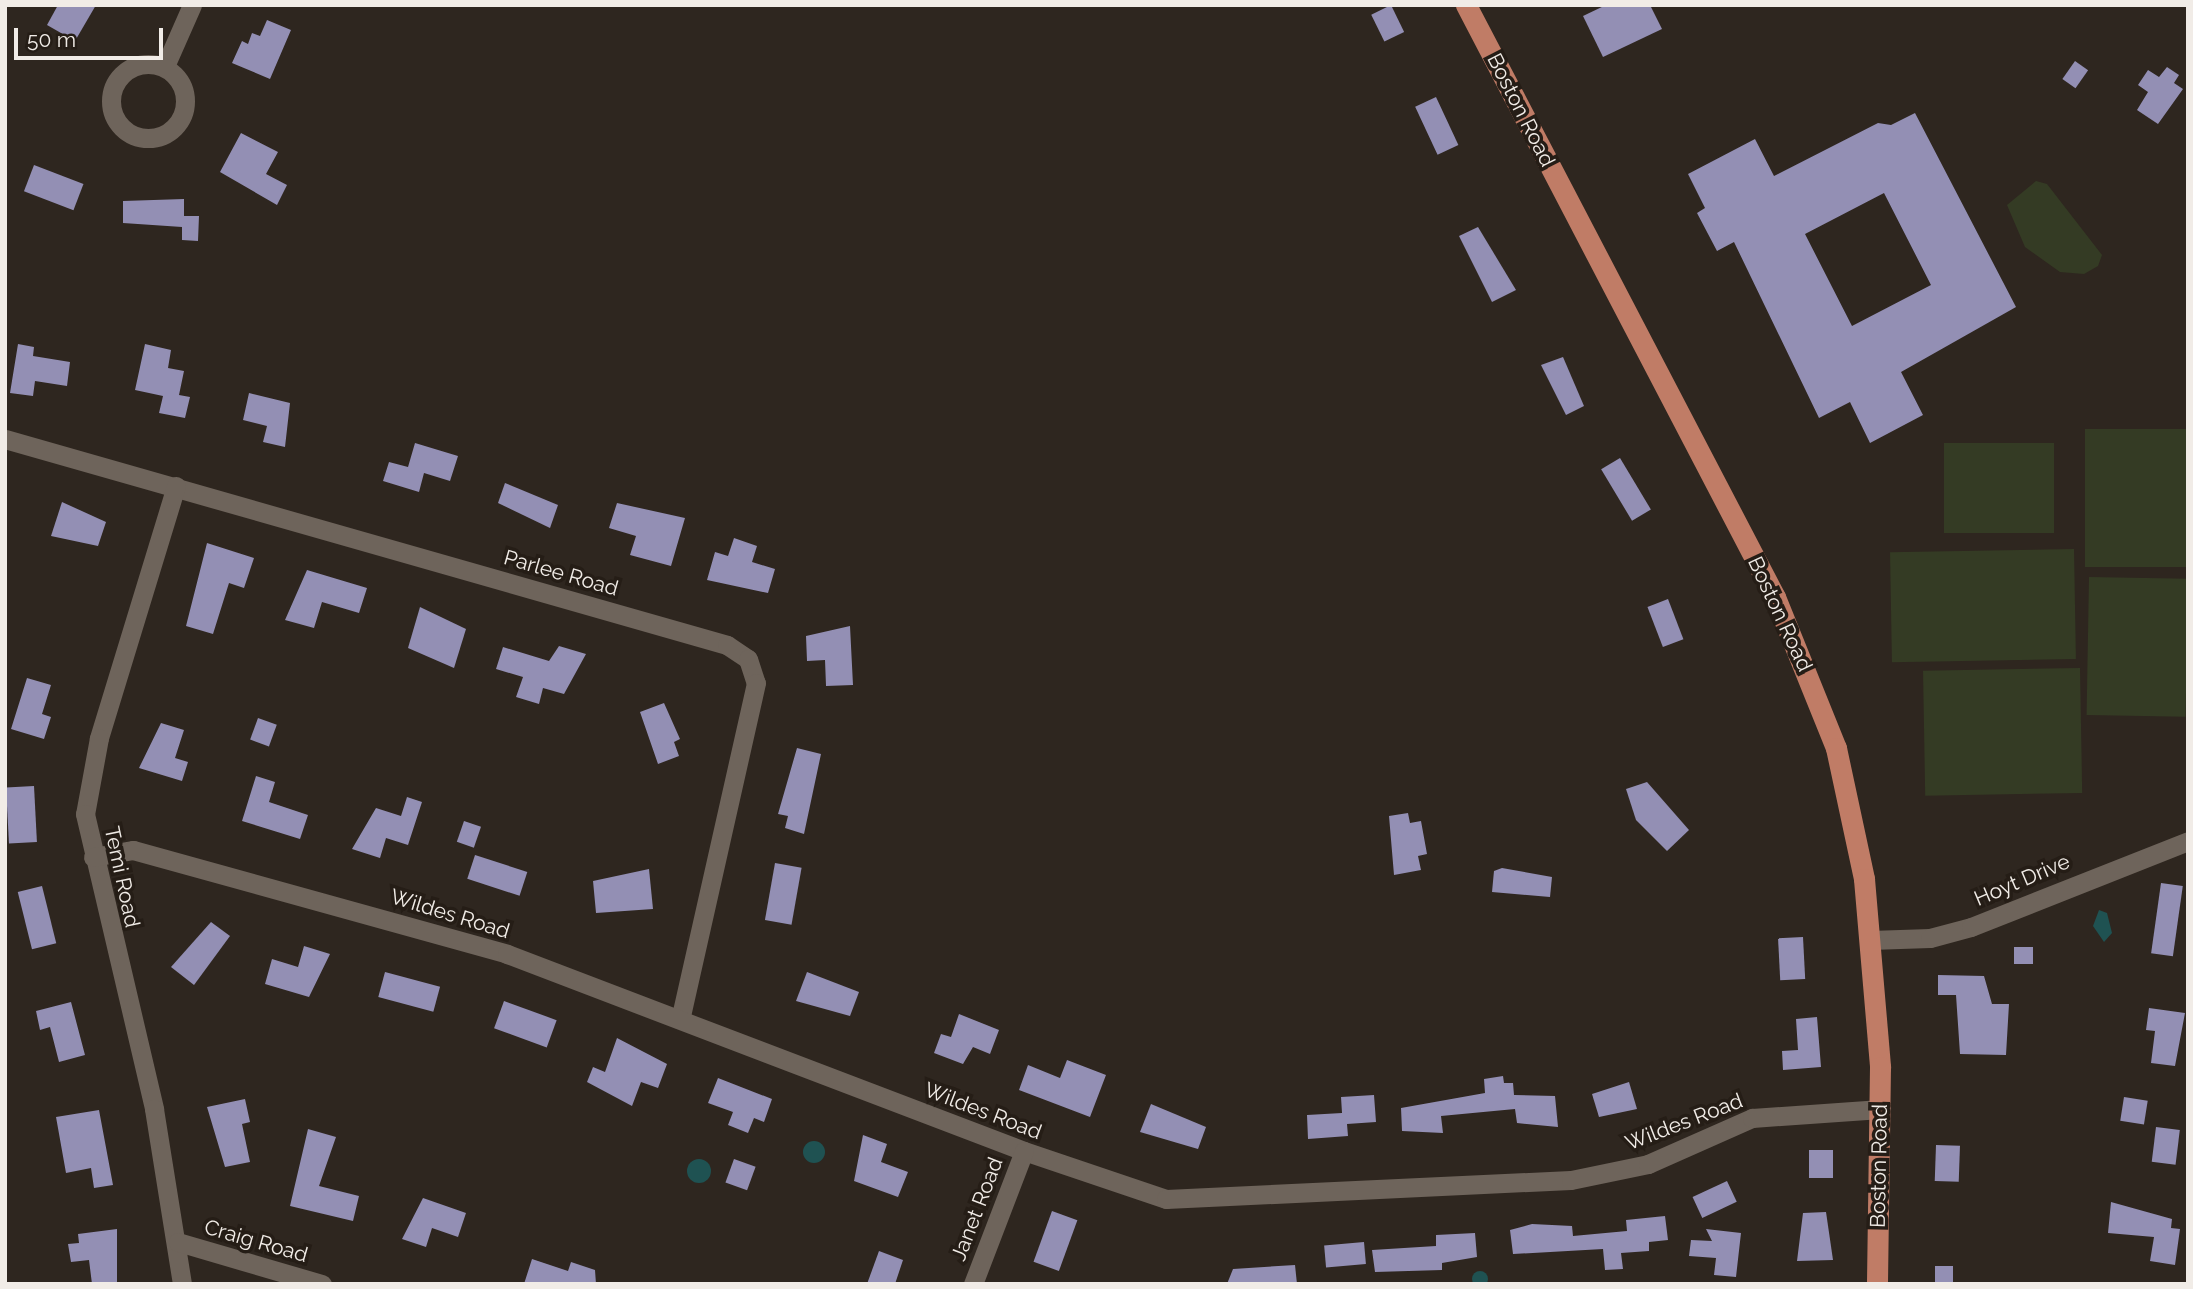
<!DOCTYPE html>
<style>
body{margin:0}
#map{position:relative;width:2193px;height:1289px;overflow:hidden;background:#2e261f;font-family:Raleway,sans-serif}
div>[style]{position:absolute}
.green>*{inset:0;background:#343b24;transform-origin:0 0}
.water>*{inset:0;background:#1f5252}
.round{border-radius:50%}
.building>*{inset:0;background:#938fb4;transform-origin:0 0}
.minor>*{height:19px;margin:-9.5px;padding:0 9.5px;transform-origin:9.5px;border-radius:9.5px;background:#6e645b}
.minor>.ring{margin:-9.5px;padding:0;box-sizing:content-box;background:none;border:19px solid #6e645b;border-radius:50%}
.major>*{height:21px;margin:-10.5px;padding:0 10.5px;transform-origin:10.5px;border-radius:10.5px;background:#c07c66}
span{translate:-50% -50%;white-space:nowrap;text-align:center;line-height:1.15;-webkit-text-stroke:7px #251d16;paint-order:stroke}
.street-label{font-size:21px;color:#f1ece7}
.frame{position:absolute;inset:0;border:7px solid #f1ece7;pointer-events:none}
.scale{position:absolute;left:14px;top:28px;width:149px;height:32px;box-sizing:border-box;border:4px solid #f1ece7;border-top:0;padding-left:9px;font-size:21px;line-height:24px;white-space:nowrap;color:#f1ece7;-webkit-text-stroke:5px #251d16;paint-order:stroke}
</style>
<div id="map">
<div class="green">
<div style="clip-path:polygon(2036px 181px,2047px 184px,2102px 255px,2098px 266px,2084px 274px,2060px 272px,2025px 247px,2007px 205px)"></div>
<div style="left:2085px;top:429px;width:103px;height:138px"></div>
<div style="left:1944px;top:443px;width:110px;height:90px"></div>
<div style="left:2074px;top:549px;width:110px;height:184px;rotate:89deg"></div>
<div style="left:2089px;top:577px;width:99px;height:138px;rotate:1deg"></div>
<div style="left:2080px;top:668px;width:125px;height:157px;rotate:89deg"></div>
</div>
<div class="water">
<div style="clip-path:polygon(2099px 910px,2107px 913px,2112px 933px,2104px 942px,2093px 926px)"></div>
<div class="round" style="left:803px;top:1141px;width:22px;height:22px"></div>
<div class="round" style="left:687px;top:1159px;width:24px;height:24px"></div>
<div class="round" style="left:1472px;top:1271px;width:16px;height:16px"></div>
</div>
<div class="building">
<div style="clip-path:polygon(58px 5px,96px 5px,75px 41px,47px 25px)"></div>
<div style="left:1391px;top:5px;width:30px;height:22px;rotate:64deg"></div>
<div style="clip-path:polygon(1606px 5px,1650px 5px,1662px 29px,1603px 57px,1583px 16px)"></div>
<div style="clip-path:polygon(267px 20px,291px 30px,270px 79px,232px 63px,242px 41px,248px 44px,252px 33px,260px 36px)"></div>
<div style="left:2075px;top:61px;width:16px;height:22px;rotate:35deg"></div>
<div style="clip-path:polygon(2167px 67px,2179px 75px,2174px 83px,2183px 89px,2158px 124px,2137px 110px,2148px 92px,2138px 85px,2148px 70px,2159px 77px)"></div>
<div style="left:1436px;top:97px;width:53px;height:23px;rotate:65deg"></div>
<div style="clip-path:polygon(evenodd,1915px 113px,2016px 307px,1901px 372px,1923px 415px,1870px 443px,1850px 402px,1819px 418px,1734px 242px,1717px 251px,1697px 213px,1705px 208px,1688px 174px,1755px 139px,1774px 176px,1878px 123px,1891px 125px,1915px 113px,1884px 193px,1931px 285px,1852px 326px,1805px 234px,1884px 193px)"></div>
<div style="clip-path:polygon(241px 133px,278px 152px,266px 174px,287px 185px,277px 205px,220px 172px)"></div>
<div style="left:34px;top:165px;width:53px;height:28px;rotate:21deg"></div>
<div style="clip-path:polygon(184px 199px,184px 216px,199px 216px,198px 241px,182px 240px,182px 227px,123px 223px,123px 201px)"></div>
<div style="clip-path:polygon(1478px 227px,1516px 290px,1492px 302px,1459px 236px)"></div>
<div style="clip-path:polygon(18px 344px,34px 347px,33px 356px,70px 362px,67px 386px,35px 381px,33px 396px,10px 393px)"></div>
<div style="clip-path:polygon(145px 344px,171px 350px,168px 368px,184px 371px,179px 395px,190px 397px,185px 418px,159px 413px,163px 396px,135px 390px)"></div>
<div style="clip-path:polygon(1563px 357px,1584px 406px,1566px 415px,1541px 365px)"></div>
<div style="clip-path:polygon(249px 393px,290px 403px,285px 447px,263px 442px,267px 426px,243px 420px)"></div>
<div style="clip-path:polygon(415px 443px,458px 456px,450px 481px,424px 473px,419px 492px,383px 481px,389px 462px,408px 467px)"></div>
<div style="left:1620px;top:458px;width:60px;height:22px;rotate:59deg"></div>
<div style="clip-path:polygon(505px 483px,558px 505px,550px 528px,498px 503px)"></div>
<div style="clip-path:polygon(62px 502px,106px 522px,98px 546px,51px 536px)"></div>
<div style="clip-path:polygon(617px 503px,685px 518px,671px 566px,630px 555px,636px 536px,609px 528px)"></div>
<div style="clip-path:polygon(734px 538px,757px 546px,752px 562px,775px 569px,768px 593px,707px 580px,715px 552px,728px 556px)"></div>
<div style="clip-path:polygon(207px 543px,254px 558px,244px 588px,229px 583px,213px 634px,186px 626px)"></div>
<div style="clip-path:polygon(307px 570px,367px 588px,359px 613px,322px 602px,314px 628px,285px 620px)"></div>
<div style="left:1668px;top:599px;width:43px;height:22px;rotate:69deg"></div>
<div style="clip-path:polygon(420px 607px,466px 629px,454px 668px,408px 648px)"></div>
<div style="clip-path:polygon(850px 626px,853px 685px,826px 686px,825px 660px,807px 661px,806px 636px)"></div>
<div style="clip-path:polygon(559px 646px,586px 654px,564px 694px,543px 688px,539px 704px,516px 697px,523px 677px,496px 669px,503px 647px,549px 661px)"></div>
<div style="clip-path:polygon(27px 678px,51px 685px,42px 714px,51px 717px,44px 739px,11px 729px)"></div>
<div style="clip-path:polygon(664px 703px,680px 739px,674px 742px,679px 756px,658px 764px,640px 712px)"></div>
<div style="left:258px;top:718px;width:20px;height:23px;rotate:20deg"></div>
<div style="clip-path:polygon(161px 723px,184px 730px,175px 758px,188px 762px,182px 781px,139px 768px)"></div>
<div style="clip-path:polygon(797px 748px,821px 754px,804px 834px,785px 828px,788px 816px,778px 814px)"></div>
<div style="clip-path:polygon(256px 776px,275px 782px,269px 802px,308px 815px,300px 839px,242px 821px)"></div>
<div style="clip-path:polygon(1647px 782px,1689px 830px,1667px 851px,1636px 820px,1626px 789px)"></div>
<div style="left:34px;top:786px;width:56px;height:28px;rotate:87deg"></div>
<div style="clip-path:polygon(407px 797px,422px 802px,408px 845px,386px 838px,380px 858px,352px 849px,376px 808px,401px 816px)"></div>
<div style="clip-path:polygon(1408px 813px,1410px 823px,1421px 821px,1427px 854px,1418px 856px,1421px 870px,1394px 875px,1389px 816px)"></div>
<div style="left:464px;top:821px;width:18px;height:22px;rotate:19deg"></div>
<div style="left:475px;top:855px;width:55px;height:25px;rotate:18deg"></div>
<div style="left:775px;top:863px;width:27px;height:58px;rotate:10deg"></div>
<div style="clip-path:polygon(1502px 868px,1552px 877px,1550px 897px,1492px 892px,1494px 871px)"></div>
<div style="clip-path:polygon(649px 869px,653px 909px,596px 913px,593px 881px)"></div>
<div style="left:2161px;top:883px;width:22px;height:71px;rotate:8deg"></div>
<div style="left:42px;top:886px;width:59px;height:25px;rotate:76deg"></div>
<div style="clip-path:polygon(211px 922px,230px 936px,194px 985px,171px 967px)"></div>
<div style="left:1803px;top:937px;width:42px;height:25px;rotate:87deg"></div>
<div style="clip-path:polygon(304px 946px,330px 954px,309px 997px,265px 984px,272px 959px,298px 967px)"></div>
<div style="left:2014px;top:947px;width:19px;height:17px"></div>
<div style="left:385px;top:972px;width:57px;height:26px;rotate:15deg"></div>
<div style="clip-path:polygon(807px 972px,859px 992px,850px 1016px,796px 1001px)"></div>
<div style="clip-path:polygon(1938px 975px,1984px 976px,1992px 1004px,2009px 1004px,2006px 1055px,1960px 1054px,1956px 995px,1938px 995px)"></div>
<div style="left:504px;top:1001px;width:56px;height:29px;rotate:20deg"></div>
<div style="clip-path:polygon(71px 1002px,85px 1055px,59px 1062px,50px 1027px,40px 1030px,36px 1011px)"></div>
<div style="clip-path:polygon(2149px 1008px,2185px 1013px,2175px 1066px,2151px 1063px,2155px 1031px,2146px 1030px)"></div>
<div style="clip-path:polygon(959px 1014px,999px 1030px,990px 1054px,973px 1047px,963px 1064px,934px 1053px,941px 1034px,951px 1037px)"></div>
<div style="clip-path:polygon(1817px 1017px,1821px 1067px,1783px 1070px,1782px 1051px,1798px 1050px,1796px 1019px)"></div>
<div style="clip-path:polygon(617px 1038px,667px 1064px,658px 1088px,641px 1082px,632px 1106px,587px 1082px,593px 1067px,605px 1072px)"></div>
<div style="clip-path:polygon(1067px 1060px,1106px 1075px,1090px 1117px,1019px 1090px,1028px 1065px,1060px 1078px)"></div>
<div style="clip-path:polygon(1503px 1076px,1504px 1083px,1513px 1083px,1514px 1095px,1555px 1096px,1558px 1127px,1517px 1123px,1515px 1109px,1441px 1116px,1443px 1133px,1402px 1131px,1401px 1108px,1485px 1093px,1484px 1079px)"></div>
<div style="clip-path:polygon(718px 1078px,772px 1099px,764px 1122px,754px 1118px,748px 1133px,728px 1125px,733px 1112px,708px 1103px)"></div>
<div style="clip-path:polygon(1629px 1082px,1637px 1109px,1599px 1117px,1592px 1094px)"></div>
<div style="clip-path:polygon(1374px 1095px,1376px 1122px,1347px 1124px,1348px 1136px,1308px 1139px,1307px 1115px,1342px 1113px,1341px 1097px)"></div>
<div style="left:2124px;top:1097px;width:24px;height:24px;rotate:9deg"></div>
<div style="clip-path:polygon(245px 1099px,250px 1122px,242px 1124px,250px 1162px,225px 1167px,207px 1107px)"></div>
<div style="clip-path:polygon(1151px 1104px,1206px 1127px,1198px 1149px,1140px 1132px)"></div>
<div style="clip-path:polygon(99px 1110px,113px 1185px,94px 1188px,91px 1168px,66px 1173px,56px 1117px)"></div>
<div style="left:2156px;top:1127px;width:24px;height:35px;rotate:7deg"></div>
<div style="clip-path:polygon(308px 1129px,336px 1137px,319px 1186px,359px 1196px,353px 1221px,290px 1206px)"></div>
<div style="clip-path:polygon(863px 1135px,887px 1144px,881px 1162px,908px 1172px,898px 1197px,854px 1181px)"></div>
<div style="left:1936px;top:1145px;width:24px;height:36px;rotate:2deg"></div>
<div style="left:1809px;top:1150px;width:24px;height:28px"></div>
<div style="left:734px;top:1159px;width:23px;height:25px;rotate:20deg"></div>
<div style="left:1727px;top:1181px;width:23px;height:38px;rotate:65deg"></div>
<div style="clip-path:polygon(423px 1198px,466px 1213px,458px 1237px,432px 1228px,426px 1247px,402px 1239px)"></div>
<div style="clip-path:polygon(2111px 1202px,2172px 1219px,2171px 1228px,2180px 1229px,2175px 1265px,2150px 1261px,2154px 1237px,2108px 1233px)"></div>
<div style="left:1052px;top:1211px;width:27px;height:54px;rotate:20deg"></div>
<div style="clip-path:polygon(1826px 1212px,1833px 1260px,1797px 1261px,1803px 1213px)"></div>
<div style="clip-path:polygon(1665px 1216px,1668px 1240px,1649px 1242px,1649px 1251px,1621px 1253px,1623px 1269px,1605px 1270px,1603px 1249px,1513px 1254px,1510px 1230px,1532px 1224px,1572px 1226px,1573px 1236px,1627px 1231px,1626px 1220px)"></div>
<div style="clip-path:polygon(117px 1229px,117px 1284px,92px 1284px,89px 1260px,71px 1262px,68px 1244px,79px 1243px,78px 1234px)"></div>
<div style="clip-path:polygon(1706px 1229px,1741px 1233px,1736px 1277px,1714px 1275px,1716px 1258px,1689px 1256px,1691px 1240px,1712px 1241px)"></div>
<div style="clip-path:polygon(1475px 1233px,1477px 1257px,1442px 1263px,1442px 1270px,1375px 1272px,1372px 1250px,1436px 1246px,1436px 1235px)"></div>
<div style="left:1364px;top:1242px;width:22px;height:40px;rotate:85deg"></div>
<div style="clip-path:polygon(879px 1251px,903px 1260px,895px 1284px,867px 1284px)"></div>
<div style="clip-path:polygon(532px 1259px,568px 1271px,571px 1262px,595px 1270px,596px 1284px,524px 1284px)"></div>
<div style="clip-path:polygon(1295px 1265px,1297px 1284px,1227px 1284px,1233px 1269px)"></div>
<div style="left:1935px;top:1266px;width:18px;height:18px"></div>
</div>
<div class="minor">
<div style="left:166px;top:64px;width:64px;rotate:-66.2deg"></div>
<div class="ring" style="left:111px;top:64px;width:55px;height:55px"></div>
<div style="left:5px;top:439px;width:751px;rotate:15.92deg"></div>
<div style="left:727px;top:645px;width:25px;rotate:34deg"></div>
<div style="left:748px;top:659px;width:25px;rotate:72deg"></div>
<div style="left:756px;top:683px;width:342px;rotate:102.7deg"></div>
<div style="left:176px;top:486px;width:264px;rotate:107deg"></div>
<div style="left:99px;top:738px;width:77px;rotate:100.4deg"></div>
<div style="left:85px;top:814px;width:303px;rotate:76.8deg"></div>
<div style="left:154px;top:1109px;width:177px;rotate:80.9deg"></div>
<div style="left:93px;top:857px;width:41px;rotate:-9.9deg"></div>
<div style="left:133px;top:850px;width:388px;rotate:15.5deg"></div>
<div style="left:507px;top:954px;width:553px;rotate:20.86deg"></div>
<div style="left:1024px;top:1151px;width:150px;rotate:18.7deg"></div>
<div style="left:1166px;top:1199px;width:405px;rotate:-2.7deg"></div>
<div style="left:1571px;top:1180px;width:79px;rotate:-11.7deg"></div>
<div style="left:1648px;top:1164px;width:114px;rotate:-23.9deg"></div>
<div style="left:1752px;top:1118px;width:129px;rotate:-4deg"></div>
<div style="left:1870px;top:940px;width:60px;rotate:-1.9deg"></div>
<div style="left:1930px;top:938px;width:42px;rotate:-15deg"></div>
<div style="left:1971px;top:927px;width:233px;rotate:-21.6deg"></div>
<div style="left:178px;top:1242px;width:150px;rotate:16.3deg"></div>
<div style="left:973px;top:1284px;width:142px;rotate:-69deg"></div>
</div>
<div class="major">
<div style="left:1466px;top:5px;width:668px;rotate:62.44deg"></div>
<div style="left:1775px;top:597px;width:163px;rotate:68deg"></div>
<div style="left:1836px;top:748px;width:134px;rotate:77.9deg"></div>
<div style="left:1864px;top:879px;width:189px;rotate:85.1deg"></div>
<div style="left:1880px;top:1067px;width:217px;rotate:90.8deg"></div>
</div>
<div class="street-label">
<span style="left:1521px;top:110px;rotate:63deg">Boston Road</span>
<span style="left:561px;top:573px;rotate:16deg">Parlee Road</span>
<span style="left:1780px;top:614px;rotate:65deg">Boston Road</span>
<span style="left:122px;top:877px;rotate:78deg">Temi Road</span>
<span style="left:2022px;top:880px;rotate:-23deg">Hoyt Drive</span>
<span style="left:450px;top:914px;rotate:17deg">Wildes Road</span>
<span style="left:983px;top:1111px;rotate:21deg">Wildes Road</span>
<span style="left:1684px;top:1122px;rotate:-21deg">Wildes Road</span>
<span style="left:1879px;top:1166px;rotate:-89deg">Boston Road</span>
<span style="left:977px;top:1209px;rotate:-69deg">Janet Road</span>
<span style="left:256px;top:1241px;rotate:16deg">Craig Road</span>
</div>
<div class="frame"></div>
<div class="scale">50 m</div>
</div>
